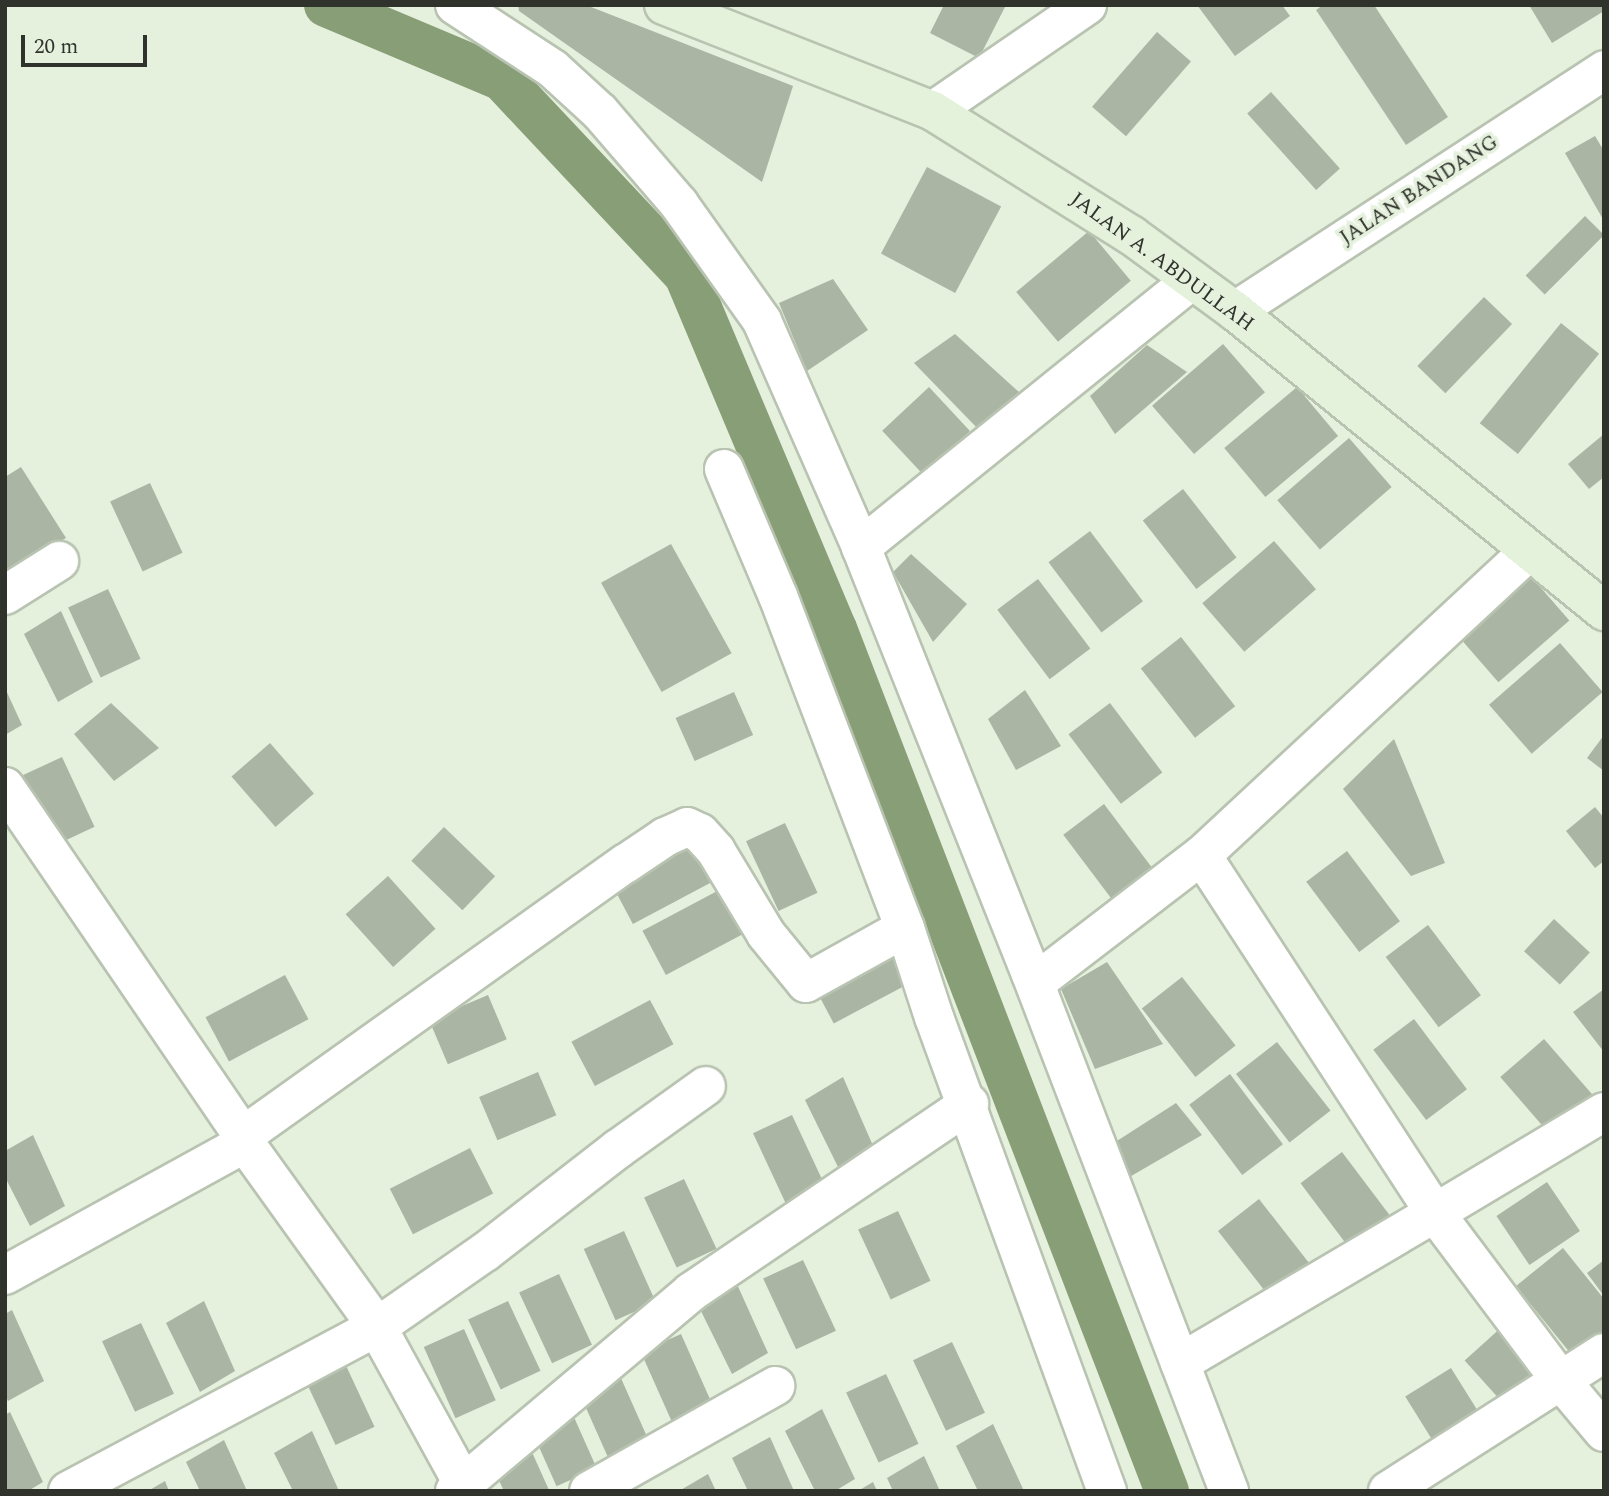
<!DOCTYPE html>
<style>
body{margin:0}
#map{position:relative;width:1609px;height:1496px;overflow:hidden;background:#e5f0dd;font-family:Spectral,serif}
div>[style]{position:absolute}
.canal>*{height:44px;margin:-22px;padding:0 22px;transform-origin:22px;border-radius:22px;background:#889e77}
.building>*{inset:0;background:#abb5a4;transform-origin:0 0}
.roads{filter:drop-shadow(2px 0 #b9c3b1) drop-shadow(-2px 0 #b9c3b1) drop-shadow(0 2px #b9c3b1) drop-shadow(0 -2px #b9c3b1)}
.street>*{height:38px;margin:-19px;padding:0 19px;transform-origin:19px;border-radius:19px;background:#fff}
.secondary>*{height:38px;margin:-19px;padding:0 19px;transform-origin:19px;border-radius:19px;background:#e5f2db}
span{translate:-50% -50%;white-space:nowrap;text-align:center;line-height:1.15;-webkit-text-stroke:7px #e5f0dd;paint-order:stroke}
.street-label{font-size:21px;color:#2f332c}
.frame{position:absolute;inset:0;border:7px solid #2f332c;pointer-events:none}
.scale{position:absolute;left:21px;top:35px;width:126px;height:32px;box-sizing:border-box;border:4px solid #2f332c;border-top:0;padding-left:9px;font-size:21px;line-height:24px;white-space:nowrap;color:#2f332c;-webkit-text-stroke:5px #e5f0dd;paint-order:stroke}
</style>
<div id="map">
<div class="canal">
<div style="left:326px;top:5px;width:191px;rotate:22.8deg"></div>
<div style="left:502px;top:79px;width:269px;rotate:46.8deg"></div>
<div style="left:686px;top:275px;width:384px;rotate:67.2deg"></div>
<div style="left:835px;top:629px;width:924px;rotate:68.94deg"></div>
</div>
<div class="building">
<div style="clip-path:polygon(518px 5px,586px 5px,793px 86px,762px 182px,519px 11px)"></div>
<div style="clip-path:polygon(944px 5px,1006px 5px,979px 58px,930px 33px)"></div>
<div style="clip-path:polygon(1197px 5px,1282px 5px,1290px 16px,1235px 56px)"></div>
<div style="clip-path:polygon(1323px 5px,1374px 5px,1448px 117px,1406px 145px,1316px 10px)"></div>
<div style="clip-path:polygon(1529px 5px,1603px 5px,1604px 11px,1552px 43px)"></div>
<div style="left:1157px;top:32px;width:45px;height:99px;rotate:41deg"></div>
<div style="left:1271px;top:92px;width:103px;height:32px;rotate:48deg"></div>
<div style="clip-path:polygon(1595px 136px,1604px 151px,1604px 221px,1565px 153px)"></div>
<div style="left:927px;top:167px;width:84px;height:98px;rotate:28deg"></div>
<div style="left:1585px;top:216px;width:27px;height:84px;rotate:45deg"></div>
<div style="left:1089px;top:231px;width:65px;height:95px;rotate:50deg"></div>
<div style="clip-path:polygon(833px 279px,868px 330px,807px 371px,779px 303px)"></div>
<div style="left:1484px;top:297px;width:39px;height:96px;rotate:44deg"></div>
<div style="left:1561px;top:323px;width:49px;height:129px;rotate:39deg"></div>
<div style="clip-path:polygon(955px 334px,1020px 393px,982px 433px,914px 363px)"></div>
<div style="left:1223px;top:344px;width:64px;height:94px;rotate:49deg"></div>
<div style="clip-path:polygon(1147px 345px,1187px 372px,1115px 434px,1090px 396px)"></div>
<div style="left:929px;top:387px;width:60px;height:64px;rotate:47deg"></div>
<div style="left:1297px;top:387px;width:64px;height:95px;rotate:50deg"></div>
<div style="clip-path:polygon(1604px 434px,1604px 477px,1589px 489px,1568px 464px)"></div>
<div style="left:1349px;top:438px;width:65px;height:95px;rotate:49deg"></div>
<div style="clip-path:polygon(21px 467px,66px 538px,5px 572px,5px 477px)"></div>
<div style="left:150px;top:483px;width:77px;height:44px;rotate:65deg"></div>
<div style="left:1183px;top:489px;width:87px;height:51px;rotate:52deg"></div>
<div style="left:1090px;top:531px;width:88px;height:52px;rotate:53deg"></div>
<div style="left:1274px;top:541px;width:64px;height:95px;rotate:49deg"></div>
<div style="left:671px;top:544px;width:125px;height:80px;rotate:61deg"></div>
<div style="clip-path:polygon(911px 554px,967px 604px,933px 642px,893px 572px)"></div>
<div style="left:1528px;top:573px;width:63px;height:94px;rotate:49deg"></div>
<div style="left:1038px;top:579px;width:87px;height:51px;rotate:53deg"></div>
<div style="left:108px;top:589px;width:77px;height:44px;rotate:65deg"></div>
<div style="clip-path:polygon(61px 611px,93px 682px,58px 702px,24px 634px)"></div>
<div style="left:1181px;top:637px;width:88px;height:51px;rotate:52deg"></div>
<div style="left:1560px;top:643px;width:65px;height:94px;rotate:49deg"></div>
<div style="clip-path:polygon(5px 688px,22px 725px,5px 735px)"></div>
<div style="clip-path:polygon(1025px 690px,1061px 746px,1016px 770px,988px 719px)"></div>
<div style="left:734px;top:692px;width:47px;height:64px;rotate:66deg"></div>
<div style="clip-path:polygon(111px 703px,159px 748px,114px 781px,74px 734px)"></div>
<div style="left:1110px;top:703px;width:87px;height:52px;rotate:53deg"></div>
<div style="clip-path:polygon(1604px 735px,1604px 771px,1587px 758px)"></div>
<div style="clip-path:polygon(1394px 739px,1445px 863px,1411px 876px,1343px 789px)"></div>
<div style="left:270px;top:743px;width:67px;height:51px;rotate:49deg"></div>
<div style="left:62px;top:757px;width:77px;height:44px;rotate:65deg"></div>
<div style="left:1104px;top:804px;width:88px;height:51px;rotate:53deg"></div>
<div style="clip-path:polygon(1595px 807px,1604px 818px,1604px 861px,1595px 868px,1566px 831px)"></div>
<div style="left:785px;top:823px;width:77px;height:43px;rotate:65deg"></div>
<div style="left:444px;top:827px;width:71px;height:47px;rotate:44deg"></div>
<div style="left:688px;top:838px;width:50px;height:89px;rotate:62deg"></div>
<div style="left:1347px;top:851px;width:88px;height:51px;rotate:53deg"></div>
<div style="left:388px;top:876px;width:71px;height:57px;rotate:48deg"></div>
<div style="left:721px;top:889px;width:50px;height:89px;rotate:62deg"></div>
<div style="left:1554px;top:919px;width:49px;height:44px;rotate:43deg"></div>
<div style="left:1428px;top:925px;width:88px;height:53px;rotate:53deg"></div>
<div style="left:894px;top:945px;width:41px;height:90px;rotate:62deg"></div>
<div style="clip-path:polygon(1107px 962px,1163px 1044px,1095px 1069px,1061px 989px)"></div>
<div style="left:285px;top:975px;width:50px;height:90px;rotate:62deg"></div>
<div style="left:1182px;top:977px;width:87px;height:51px;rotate:52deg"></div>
<div style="clip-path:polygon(1604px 989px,1604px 1052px,1573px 1012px)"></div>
<div style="left:488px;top:995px;width:48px;height:64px;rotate:67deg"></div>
<div style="left:650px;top:1000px;width:50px;height:89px;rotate:62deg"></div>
<div style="left:1414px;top:1019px;width:88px;height:51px;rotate:53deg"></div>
<div style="left:1544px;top:1039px;width:77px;height:58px;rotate:49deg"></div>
<div style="left:1277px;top:1042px;width:87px;height:52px;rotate:52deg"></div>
<div style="left:538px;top:1072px;width:47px;height:64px;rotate:67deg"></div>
<div style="left:1230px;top:1074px;width:88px;height:51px;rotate:53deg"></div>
<div style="clip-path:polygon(843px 1077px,874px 1148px,839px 1169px,805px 1100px)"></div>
<div style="clip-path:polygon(1176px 1103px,1202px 1135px,1126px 1179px,1106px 1148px)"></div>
<div style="left:792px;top:1115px;width:77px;height:43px;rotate:65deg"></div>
<div style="clip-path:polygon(33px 1135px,65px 1206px,30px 1226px,5px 1177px,5px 1151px)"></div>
<div style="left:470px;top:1148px;width:51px;height:90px;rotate:63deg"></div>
<div style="left:1342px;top:1152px;width:88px;height:52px;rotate:53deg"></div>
<div style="left:684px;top:1179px;width:77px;height:44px;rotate:65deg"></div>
<div style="left:1547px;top:1182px;width:59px;height:61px;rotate:56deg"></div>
<div style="left:1259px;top:1199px;width:87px;height:52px;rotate:52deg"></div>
<div style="left:898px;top:1211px;width:77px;height:44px;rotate:65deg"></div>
<div style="left:624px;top:1231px;width:78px;height:44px;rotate:66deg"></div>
<div style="clip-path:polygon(1563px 1248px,1604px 1299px,1604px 1346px,1580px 1365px,1516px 1286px)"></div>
<div style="left:803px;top:1260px;width:78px;height:44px;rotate:65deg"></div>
<div style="clip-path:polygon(1604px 1260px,1604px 1296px,1587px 1273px)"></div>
<div style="left:559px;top:1274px;width:78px;height:44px;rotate:65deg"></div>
<div style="clip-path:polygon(736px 1282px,768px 1353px,732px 1374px,698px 1305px)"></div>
<div style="clip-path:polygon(204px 1301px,235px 1371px,200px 1392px,166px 1323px)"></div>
<div style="left:508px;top:1301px;width:77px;height:44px;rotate:65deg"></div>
<div style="clip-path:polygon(12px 1310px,44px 1381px,8px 1401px,5px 1395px,5px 1314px)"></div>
<div style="left:141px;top:1323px;width:78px;height:43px;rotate:65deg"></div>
<div style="left:1504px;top:1325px;width:67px;height:53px;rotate:48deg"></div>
<div style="left:464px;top:1329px;width:78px;height:44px;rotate:66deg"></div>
<div style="left:681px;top:1334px;width:78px;height:44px;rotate:66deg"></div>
<div style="left:952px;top:1342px;width:78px;height:43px;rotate:65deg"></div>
<div style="left:342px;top:1357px;width:77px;height:43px;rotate:65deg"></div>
<div style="left:616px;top:1367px;width:78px;height:44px;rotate:66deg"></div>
<div style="left:1451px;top:1368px;width:62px;height:54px;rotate:58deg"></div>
<div style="left:886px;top:1374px;width:77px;height:44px;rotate:65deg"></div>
<div style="left:565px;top:1397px;width:78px;height:44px;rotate:66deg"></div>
<div style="clip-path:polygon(822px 1409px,855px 1479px,835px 1491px,815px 1491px,785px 1431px)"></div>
<div style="clip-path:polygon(10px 1412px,43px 1482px,28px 1491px,5px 1491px,5px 1415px)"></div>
<div style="clip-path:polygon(517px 1419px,549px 1490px,547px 1491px,504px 1491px,480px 1441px)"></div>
<div style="clip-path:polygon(993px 1424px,1024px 1491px,978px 1491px,956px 1446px)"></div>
<div style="clip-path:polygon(312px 1431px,339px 1491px,293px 1491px,274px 1453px)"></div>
<div style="clip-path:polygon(770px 1437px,794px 1491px,748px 1491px,732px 1458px)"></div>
<div style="clip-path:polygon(224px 1440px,247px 1491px,200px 1491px,186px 1462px)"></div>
<div style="clip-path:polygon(924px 1456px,940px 1491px,893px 1491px,887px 1478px)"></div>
<div style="clip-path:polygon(708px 1474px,716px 1491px,679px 1491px)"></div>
<div style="clip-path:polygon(165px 1481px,169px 1491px,148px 1491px)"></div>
<div style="clip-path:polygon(873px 1482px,877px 1491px,858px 1491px)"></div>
</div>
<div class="roads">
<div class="street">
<div style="left:455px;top:5px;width:117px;rotate:33.1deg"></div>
<div style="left:553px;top:69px;width:64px;rotate:42.5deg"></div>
<div style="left:600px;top:112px;width:121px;rotate:49.3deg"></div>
<div style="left:679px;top:204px;width:143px;rotate:54.6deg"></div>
<div style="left:762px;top:321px;width:247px;rotate:66.3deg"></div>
<div style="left:861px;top:547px;width:460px;rotate:68.3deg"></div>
<div style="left:1031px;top:974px;width:554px;rotate:69.04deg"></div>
<div style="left:933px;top:111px;width:187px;rotate:-34.5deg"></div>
<div style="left:1235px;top:311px;width:441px;rotate:-33.1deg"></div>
<div style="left:724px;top:469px;width:138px;rotate:67deg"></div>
<div style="left:778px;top:596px;width:355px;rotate:69.1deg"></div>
<div style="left:905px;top:928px;width:94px;rotate:72deg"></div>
<div style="left:934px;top:1017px;width:505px;rotate:69.95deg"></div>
<div style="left:861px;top:547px;width:425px;rotate:-38.9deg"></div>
<div style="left:5px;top:595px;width:64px;rotate:-32.2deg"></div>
<div style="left:5px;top:787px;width:422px;rotate:55.7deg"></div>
<div style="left:243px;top:1136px;width:7px;rotate:74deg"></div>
<div style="left:245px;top:1143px;width:226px;rotate:54.3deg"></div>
<div style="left:377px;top:1327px;width:187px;rotate:61.2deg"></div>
<div style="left:1035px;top:983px;width:210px;rotate:-37.5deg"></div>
<div style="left:1202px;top:855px;width:445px;rotate:-42.9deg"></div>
<div style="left:1604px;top:1112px;width:197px;rotate:149.1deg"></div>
<div style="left:1435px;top:1213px;width:211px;rotate:53.1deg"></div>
<div style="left:1562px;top:1382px;width:65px;rotate:50deg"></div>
<div style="left:243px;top:1136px;width:469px;rotate:-35.5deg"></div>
<div style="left:625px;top:864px;width:48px;rotate:-34deg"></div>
<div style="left:665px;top:837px;width:24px;rotate:-24deg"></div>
<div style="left:687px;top:827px;width:14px;rotate:25deg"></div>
<div style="left:700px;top:833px;width:24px;rotate:48deg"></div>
<div style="left:716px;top:851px;width:97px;rotate:58.9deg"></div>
<div style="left:766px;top:934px;width:63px;rotate:50.8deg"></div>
<div style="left:806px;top:983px;width:113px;rotate:-29.1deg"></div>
<div style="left:5px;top:1275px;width:274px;rotate:-28.8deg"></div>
<div style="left:1180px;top:1363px;width:296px;rotate:-30.5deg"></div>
<div style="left:1435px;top:1213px;width:427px;rotate:-123.1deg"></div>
<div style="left:68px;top:1491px;width:350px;rotate:-28deg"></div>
<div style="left:377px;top:1327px;width:131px;rotate:-34.8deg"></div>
<div style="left:485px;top:1252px;width:168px;rotate:-37.8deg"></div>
<div style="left:618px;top:1149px;width:108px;rotate:-35.6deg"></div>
<div style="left:455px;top:1491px;width:309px;rotate:-40.1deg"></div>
<div style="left:691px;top:1292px;width:336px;rotate:-34.1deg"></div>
<div style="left:589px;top:1491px;width:214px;rotate:-29.4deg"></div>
<div style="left:1388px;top:1491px;width:256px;rotate:-32.6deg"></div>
</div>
<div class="secondary">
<div style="left:664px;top:5px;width:289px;rotate:21.5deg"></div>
<div style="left:933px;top:111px;width:234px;rotate:32.1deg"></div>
<div style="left:1131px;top:235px;width:129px;rotate:36.2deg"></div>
<div style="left:1235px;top:311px;width:476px;rotate:39.1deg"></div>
</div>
</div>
<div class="street-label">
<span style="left:1419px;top:190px;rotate:-33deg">JALAN BANDANG</span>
<span style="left:1162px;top:262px;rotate:36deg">JALAN A. ABDULLAH</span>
</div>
<div class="frame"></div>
<div class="scale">20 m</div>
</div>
